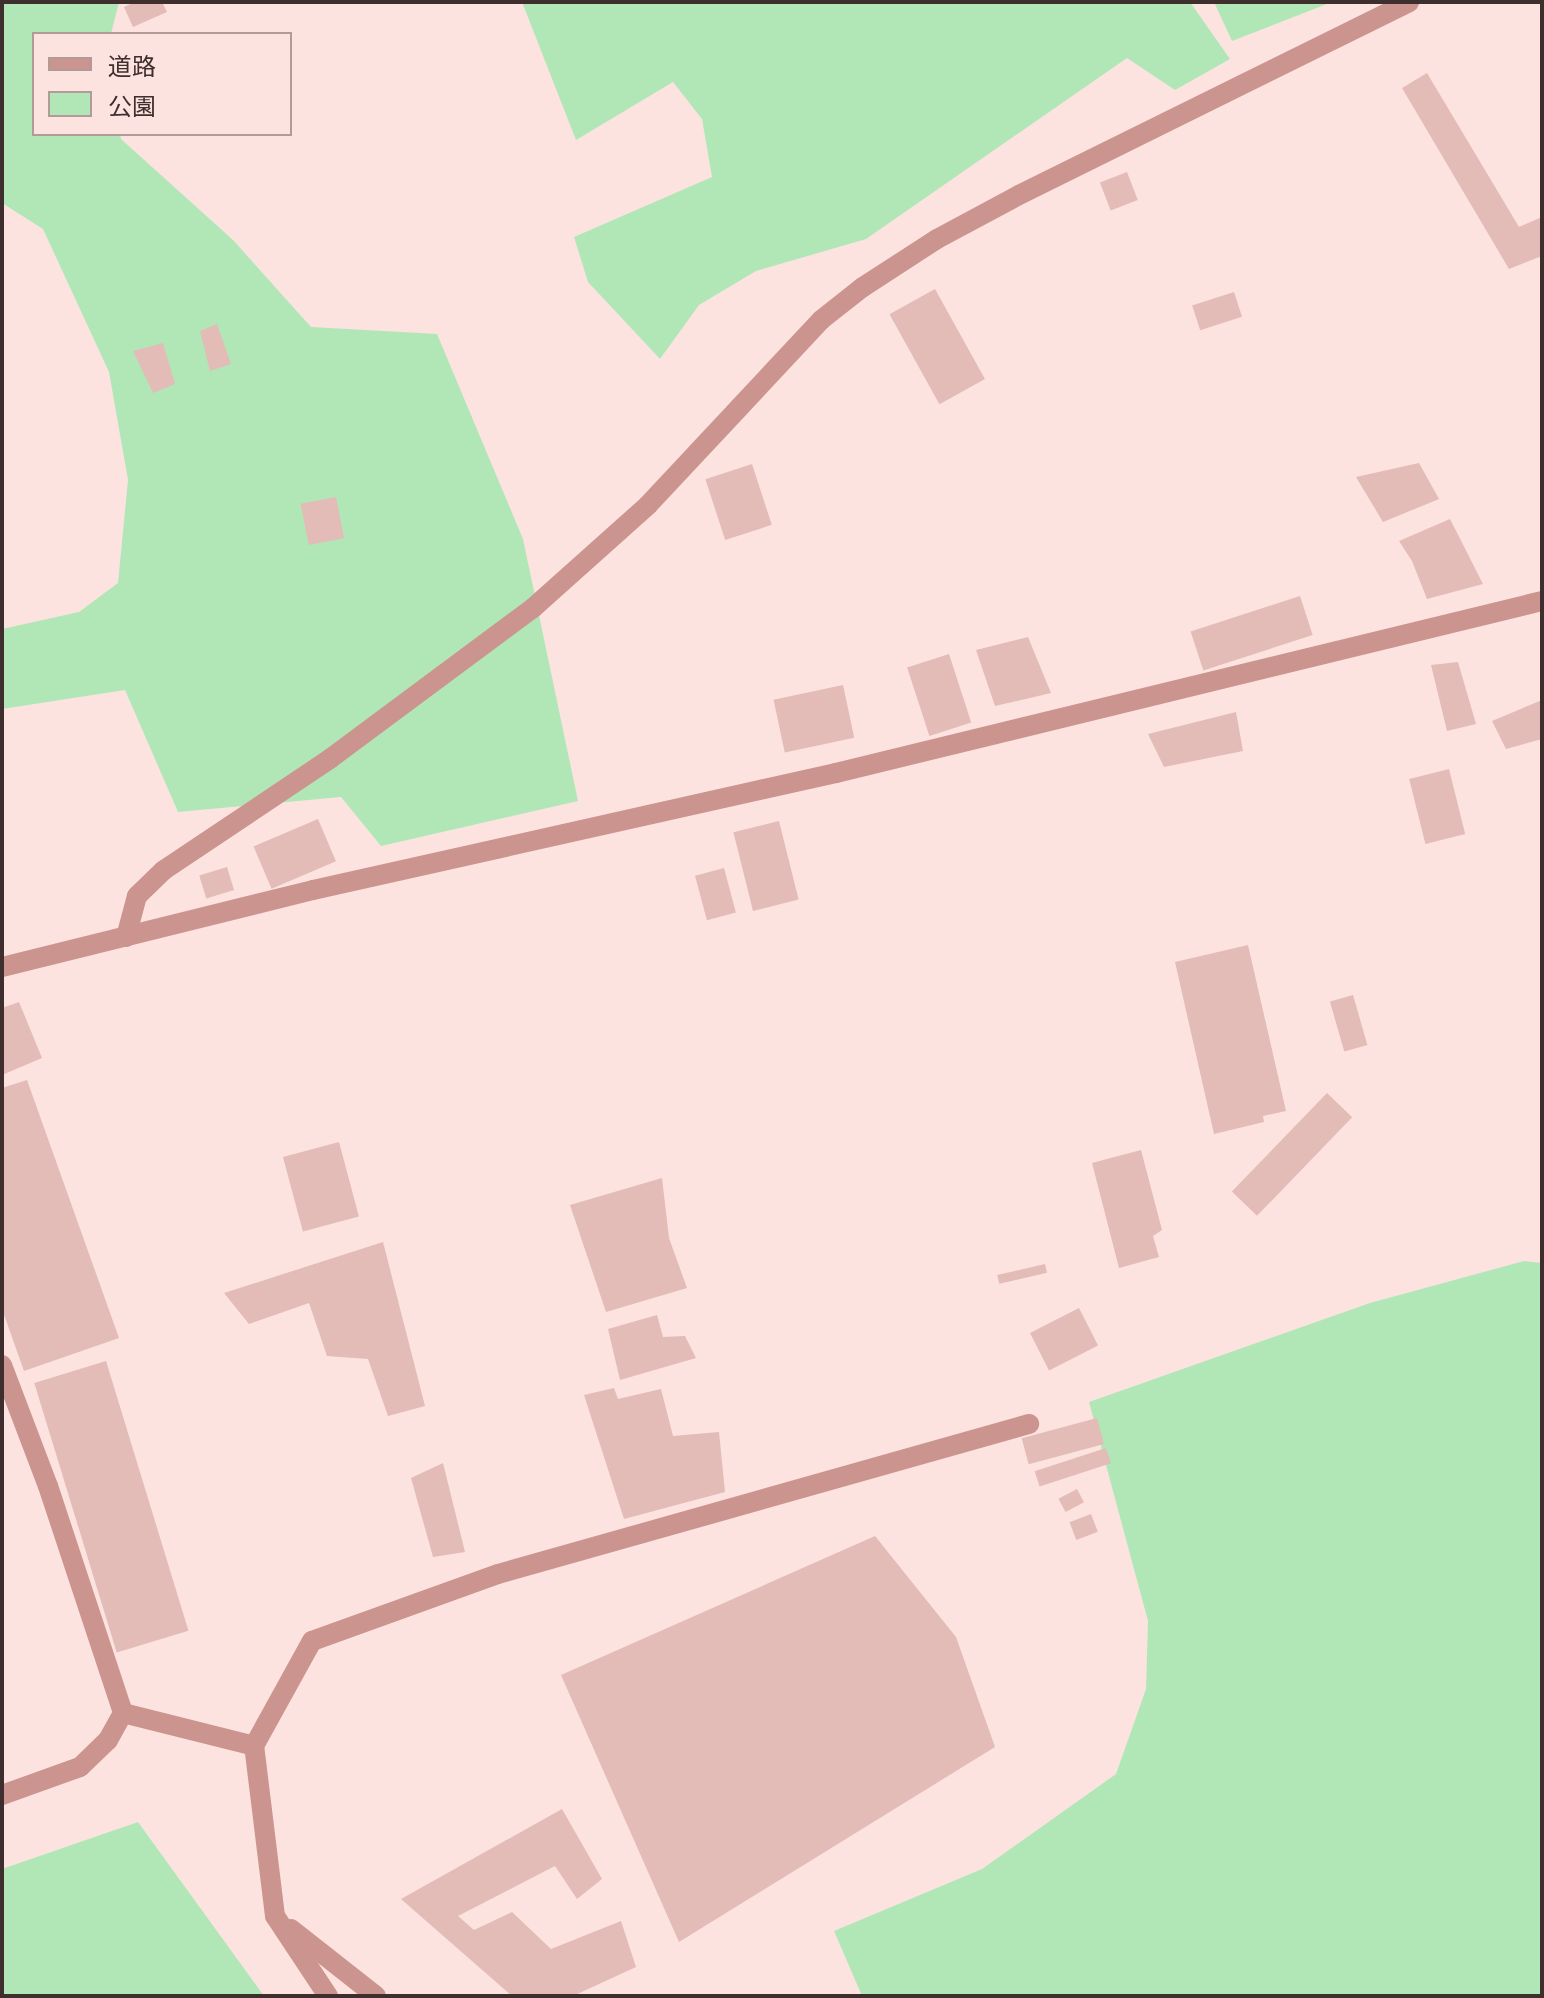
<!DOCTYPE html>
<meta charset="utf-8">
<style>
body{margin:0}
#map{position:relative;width:1544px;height:1998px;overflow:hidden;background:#fce3e0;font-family:Manrope,"Noto Sans JP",sans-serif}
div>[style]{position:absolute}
.green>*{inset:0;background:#b1e7b7}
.building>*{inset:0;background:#e3bbb7;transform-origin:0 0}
.minor>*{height:20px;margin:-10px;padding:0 10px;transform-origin:10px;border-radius:10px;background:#cc948e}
span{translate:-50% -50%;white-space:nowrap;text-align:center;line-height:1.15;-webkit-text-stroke:8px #fce3e0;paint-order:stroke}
.frame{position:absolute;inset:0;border:4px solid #3e2e2d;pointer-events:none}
.legend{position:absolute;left:32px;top:32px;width:260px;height:104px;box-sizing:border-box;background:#fce3e0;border:2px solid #b09b98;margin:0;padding:10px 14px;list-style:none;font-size:24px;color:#3e2e2d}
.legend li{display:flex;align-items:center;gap:16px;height:40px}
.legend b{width:40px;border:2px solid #b09b98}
</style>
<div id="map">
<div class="green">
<div style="clip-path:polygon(2px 2px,119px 2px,111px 34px,34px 34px,34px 134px,120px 134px,121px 139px,233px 240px,311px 327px,437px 334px,523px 539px,578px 801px,381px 846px,341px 797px,178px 812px,125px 690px,2px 709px,2px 629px,79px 612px,118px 583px,128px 480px,109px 372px,43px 229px,2px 203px)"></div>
<div style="clip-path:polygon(522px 2px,1190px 2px,1230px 59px,1175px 90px,1127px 58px,866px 239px,756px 271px,699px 305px,660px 359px,588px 282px,574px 237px,712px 177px,702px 119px,673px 82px,576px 140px)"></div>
<div style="clip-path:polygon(1214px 2px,1332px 2px,1232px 41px)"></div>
<div style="clip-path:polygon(1524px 1261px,1542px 1263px,1542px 1996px,862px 1996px,834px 1931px,982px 1869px,1116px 1774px,1146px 1689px,1148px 1621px,1089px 1402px,1370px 1303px)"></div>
<div style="clip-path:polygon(138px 1822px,264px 1996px,2px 1996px,2px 1869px)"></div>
</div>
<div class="building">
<div style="clip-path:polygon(135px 2px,162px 2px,167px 12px,133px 27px,124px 7px)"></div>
<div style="clip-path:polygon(1427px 73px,1519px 227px,1542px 217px,1542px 256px,1509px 269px,1402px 88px)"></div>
<div style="left:1127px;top:172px;width:30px;height:29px;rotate:69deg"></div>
<div style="left:935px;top:289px;width:103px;height:52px;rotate:61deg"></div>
<div style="left:1234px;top:292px;width:26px;height:44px;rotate:72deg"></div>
<div style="clip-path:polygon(217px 324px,231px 364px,210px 371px,200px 331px)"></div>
<div style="clip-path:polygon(163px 343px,175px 384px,153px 393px,133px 351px)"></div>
<div style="clip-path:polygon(1419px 463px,1439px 499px,1383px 522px,1356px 477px)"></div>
<div style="left:752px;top:464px;width:64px;height:49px;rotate:72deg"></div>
<div style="left:336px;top:497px;width:42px;height:36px;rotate:79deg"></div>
<div style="clip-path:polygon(1450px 519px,1483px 584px,1427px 599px,1412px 561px,1399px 541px)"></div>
<div style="left:1300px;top:596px;width:41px;height:115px;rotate:72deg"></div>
<div style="clip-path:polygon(1028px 637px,1051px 693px,995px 706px,976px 650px)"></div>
<div style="left:949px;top:654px;width:72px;height:44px;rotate:72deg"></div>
<div style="clip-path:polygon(1458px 662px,1476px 724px,1447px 731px,1431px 665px)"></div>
<div style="left:843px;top:685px;width:54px;height:71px;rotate:78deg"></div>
<div style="clip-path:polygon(1542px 700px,1542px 739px,1506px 749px,1492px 721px)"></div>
<div style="clip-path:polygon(1236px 712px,1243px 751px,1164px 767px,1148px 734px)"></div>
<div style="left:1449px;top:769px;width:67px;height:41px;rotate:76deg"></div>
<div style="left:318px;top:819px;width:46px;height:70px;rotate:67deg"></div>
<div style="left:779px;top:821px;width:81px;height:47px;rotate:76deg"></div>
<div style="left:227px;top:867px;width:24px;height:29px;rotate:73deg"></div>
<div style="left:724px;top:868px;width:46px;height:30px;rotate:75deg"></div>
<div style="clip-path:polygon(1248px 945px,1286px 1111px,1263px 1116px,1264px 1122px,1214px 1134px,1175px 962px)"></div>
<div style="left:1353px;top:995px;width:52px;height:24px;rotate:74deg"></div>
<div style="clip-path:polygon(19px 1002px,42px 1058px,2px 1075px,2px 1008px)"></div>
<div style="clip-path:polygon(27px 1080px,119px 1338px,24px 1371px,2px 1309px,2px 1088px)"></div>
<div style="left:1327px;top:1093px;width:35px;height:137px;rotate:44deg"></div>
<div style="left:339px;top:1142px;width:77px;height:58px;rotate:75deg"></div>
<div style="clip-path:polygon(1141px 1150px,1162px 1230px,1153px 1236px,1159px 1257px,1119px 1268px,1092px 1163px)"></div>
<div style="clip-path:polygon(662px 1178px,669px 1238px,687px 1288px,606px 1312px,570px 1205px)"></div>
<div style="clip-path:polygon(383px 1242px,425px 1406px,388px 1416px,368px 1359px,327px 1356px,309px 1303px,249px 1324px,224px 1293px)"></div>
<div style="left:1045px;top:1264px;width:9px;height:49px;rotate:77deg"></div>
<div style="left:1079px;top:1308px;width:42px;height:55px;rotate:63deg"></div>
<div style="clip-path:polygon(657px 1315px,663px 1337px,685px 1336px,696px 1358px,620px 1380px,608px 1329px)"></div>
<div style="left:106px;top:1361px;width:282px;height:75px;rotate:73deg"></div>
<div style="clip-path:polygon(614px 1388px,618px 1399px,661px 1389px,673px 1436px,719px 1432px,725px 1492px,624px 1519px,584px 1395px)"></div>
<div style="left:1097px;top:1418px;width:27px;height:78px;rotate:75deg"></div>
<div style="left:1106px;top:1448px;width:16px;height:75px;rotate:72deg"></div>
<div style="clip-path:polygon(443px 1463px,465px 1552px,433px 1557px,411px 1478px)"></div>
<div style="left:1077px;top:1489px;width:15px;height:21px;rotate:62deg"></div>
<div style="left:1091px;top:1514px;width:19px;height:23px;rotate:69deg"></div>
<div style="clip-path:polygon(875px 1536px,956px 1637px,995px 1747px,679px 1942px,561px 1675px)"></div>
<div style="clip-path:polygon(562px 1809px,602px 1879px,577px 1899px,555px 1866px,458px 1916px,474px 1930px,512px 1912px,551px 1949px,621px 1921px,636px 1967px,573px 1996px,512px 1996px,401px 1899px)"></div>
</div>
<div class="minor">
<div style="left:126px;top:937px;width:42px;rotate:-75deg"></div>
<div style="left:137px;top:896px;width:37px;rotate:-44deg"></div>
<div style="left:164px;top:870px;width:201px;rotate:-33.8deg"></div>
<div style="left:331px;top:758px;width:252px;rotate:-36.6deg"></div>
<div style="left:533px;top:608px;width:154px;rotate:-41.8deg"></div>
<div style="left:648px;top:505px;width:253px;rotate:-46.9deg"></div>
<div style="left:821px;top:320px;width:53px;rotate:-38.2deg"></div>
<div style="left:863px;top:287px;width:88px;rotate:-33deg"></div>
<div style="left:937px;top:239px;width:93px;rotate:-28.2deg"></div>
<div style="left:1019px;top:195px;width:435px;rotate:-26.3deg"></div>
<div style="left:2px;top:967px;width:320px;rotate:-13.9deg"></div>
<div style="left:313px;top:890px;width:536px;rotate:-12.61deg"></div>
<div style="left:836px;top:773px;width:727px;rotate:-13.69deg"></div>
<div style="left:2px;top:1365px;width:129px;rotate:69.2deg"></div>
<div style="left:48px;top:1486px;width:239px;rotate:71.7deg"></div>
<div style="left:123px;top:1713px;width:31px;rotate:119deg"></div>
<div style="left:108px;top:1740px;width:39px;rotate:136deg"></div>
<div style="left:80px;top:1767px;width:83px;rotate:160.3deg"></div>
<div style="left:123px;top:1713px;width:135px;rotate:14.1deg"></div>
<div style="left:291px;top:1929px;width:108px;rotate:38.2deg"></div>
<div style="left:328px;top:1996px;width:96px;rotate:-123.5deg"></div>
<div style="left:275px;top:1916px;width:171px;rotate:-97deg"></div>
<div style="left:254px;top:1746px;width:120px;rotate:-61.1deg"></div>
<div style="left:312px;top:1641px;width:198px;rotate:-19.8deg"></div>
<div style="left:498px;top:1574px;width:552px;rotate:-15.77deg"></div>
</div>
<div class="frame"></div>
<ul class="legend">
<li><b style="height:10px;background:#cc948e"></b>道路</li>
<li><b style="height:22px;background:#b1e7b7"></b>公園</li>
</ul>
</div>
